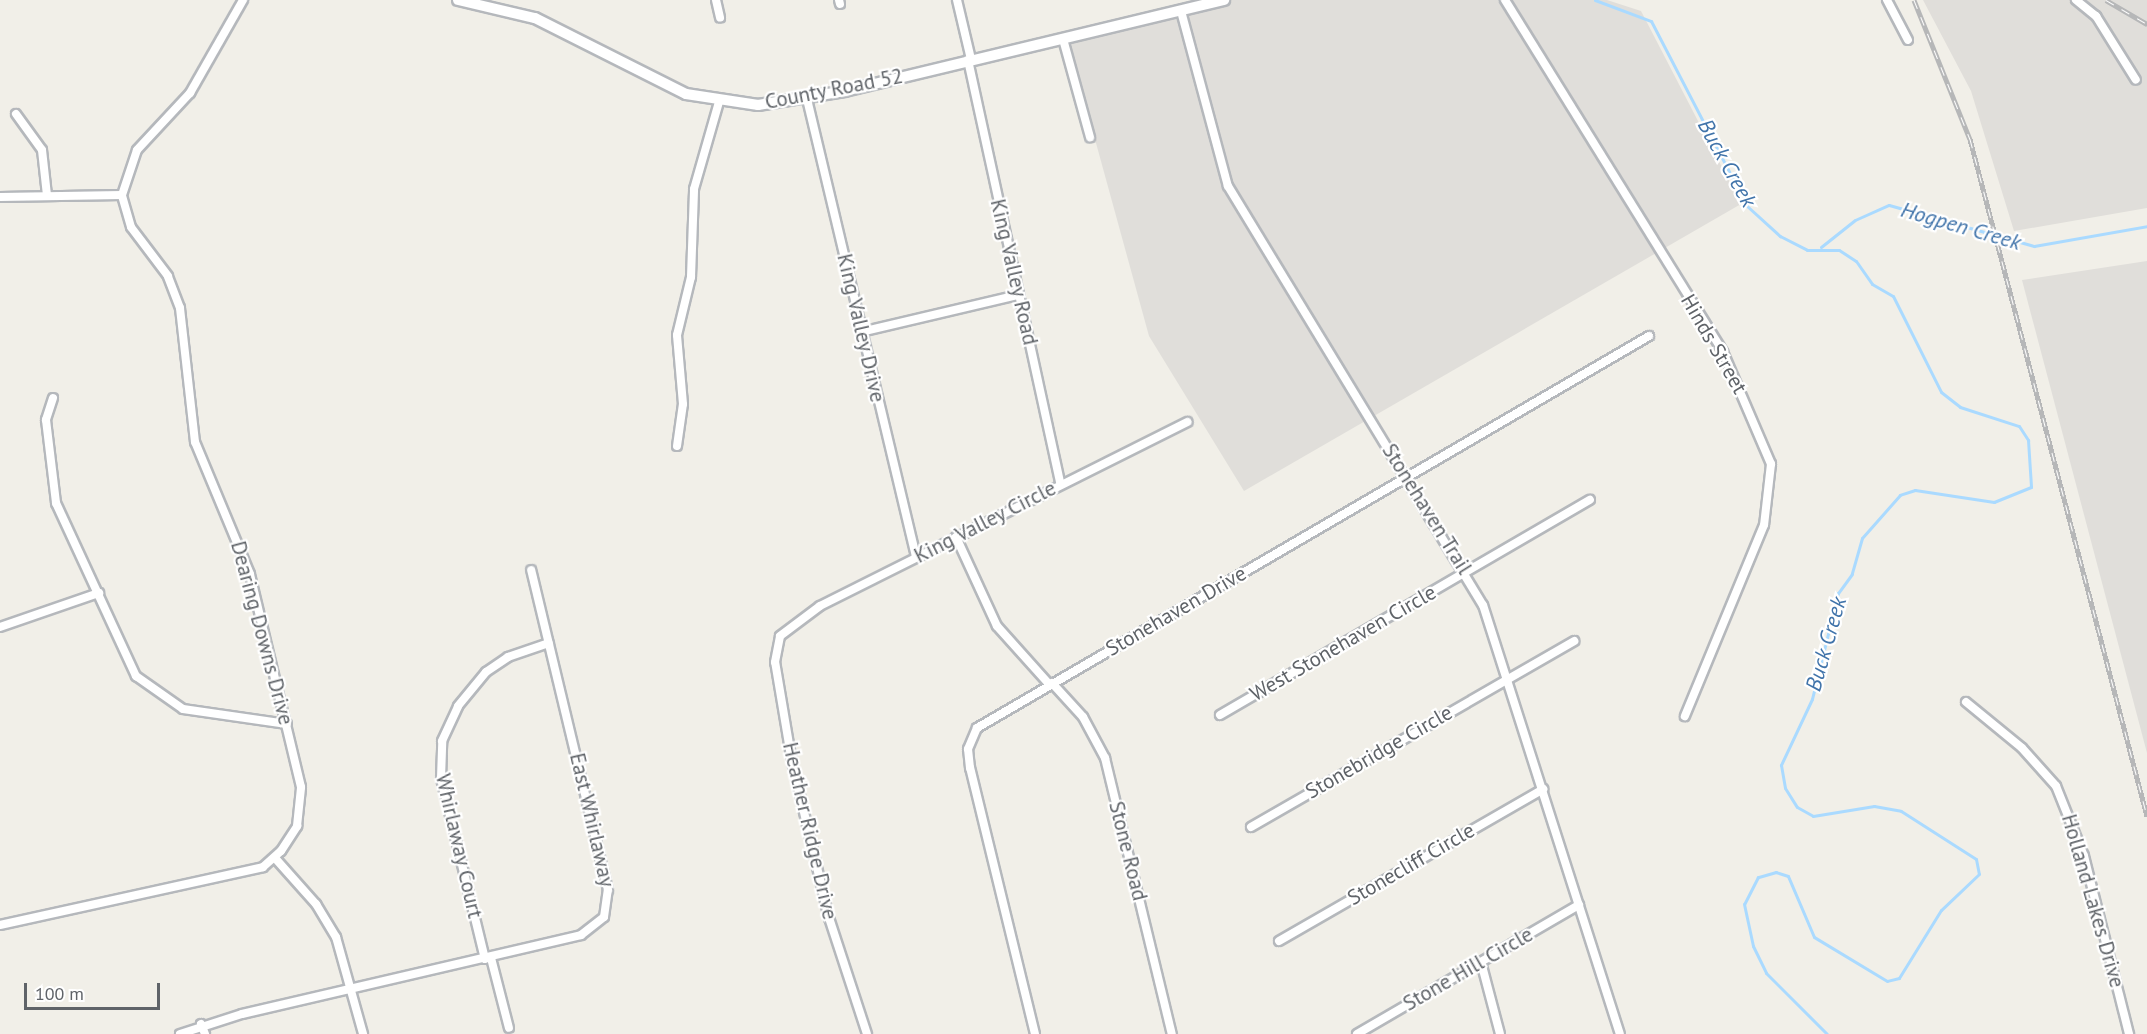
<!DOCTYPE html>
<style>
body{margin:0}
#map{position:relative;width:2147px;height:1034px;overflow:hidden;background:#f1efe8;font-family:"PT Sans",sans-serif}
div>[style]{position:absolute}
.industrial>*{inset:0;background:#e0deda}
.stream>*{height:3px;margin:-1.5px;padding:0 1.5px;transform-origin:1.5px;border-radius:1.5px;background:#aadaff}
.roads{filter:drop-shadow(2px 0 #b5b8bc) drop-shadow(-2px 0 #b5b8bc) drop-shadow(0 2px #b5b8bc) drop-shadow(0 -2px #b5b8bc)}
.street>*{height:8px;margin:-4px;padding:0 4px;transform-origin:4px;border-radius:4px;background:#fff}
.secondary>*{height:10px;margin:-5px;padding:0 5px;transform-origin:5px;border-radius:5px;background:#fff}
.rail>*{height:5px;margin-top:-2.5px;transform-origin:0;background:repeating-linear-gradient(90deg,#fff 0 9px,#b6b7b8 0 18px);box-sizing:border-box;border-block:2px solid #b6b7b8}
span{translate:-50% -50%;white-space:nowrap;text-align:center;line-height:1.15;-webkit-text-stroke:4.5px #fff;paint-order:stroke}
.street-label{font-size:21px;color:#5f6368}
.water-label{font-size:22px;color:#4174aa;font-style:italic}
.scale{position:absolute;left:24px;top:983px;width:136px;height:27px;box-sizing:border-box;border:3px solid #5f6368;border-top:0;padding-left:8px;font-size:18px;line-height:21px;white-space:nowrap;color:#5f6368;-webkit-text-stroke:4px #fff;paint-order:stroke}
</style>
<div id="map">
<div class="industrial">
<div style="clip-path:polygon(1232px 0,1607px 0,1641px 11px,1741px 204px,1244px 491px,1149px 336px,1068px 41px)"></div>
<div style="clip-path:polygon(1923px 0,2147px 0,2147px 208px,2014px 231px,1971px 91px)"></div>
<div style="clip-path:polygon(2147px 261px,2147px 753px,2022px 280px)"></div>
</div>
<div class="stream">
<div style="left:1595px;top:0;width:60px;rotate:20.6deg"></div>
<div style="left:1651px;top:21px;width:208px;rotate:62.6deg"></div>
<div style="left:1747px;top:206px;width:45px;rotate:42.3deg"></div>
<div style="left:1780px;top:236px;width:30px;rotate:27deg"></div>
<div style="left:1807px;top:250px;width:32px"></div>
<div style="left:1839px;top:250px;width:20px;rotate:33deg"></div>
<div style="left:1856px;top:261px;width:28px;rotate:55deg"></div>
<div style="left:1872px;top:284px;width:24px;rotate:30deg"></div>
<div style="left:1893px;top:296px;width:107px;rotate:63.4deg"></div>
<div style="left:1941px;top:392px;width:24px;rotate:38deg"></div>
<div style="left:1960px;top:407px;width:62px;rotate:17.9deg"></div>
<div style="left:2019px;top:426px;width:17px;rotate:57deg"></div>
<div style="left:2028px;top:440px;width:47px;rotate:86.3deg"></div>
<div style="left:2031px;top:487px;width:40px;rotate:158deg"></div>
<div style="left:1994px;top:502px;width:80px;rotate:-171.4deg"></div>
<div style="left:1915px;top:490px;width:16px;rotate:162deg"></div>
<div style="left:1900px;top:495px;width:57px;rotate:131.5deg"></div>
<div style="left:1862px;top:538px;width:37px;rotate:106deg"></div>
<div style="left:1852px;top:574px;width:24px;rotate:126deg"></div>
<div style="left:1838px;top:593px;width:109px;rotate:103.8deg"></div>
<div style="left:1812px;top:699px;width:73px;rotate:115.2deg"></div>
<div style="left:1781px;top:765px;width:23px;rotate:80deg"></div>
<div style="left:1785px;top:788px;width:22px;rotate:58deg"></div>
<div style="left:1797px;top:807px;width:18px;rotate:29deg"></div>
<div style="left:1813px;top:816px;width:62px;rotate:-9.3deg"></div>
<div style="left:1874px;top:806px;width:27px;rotate:10deg"></div>
<div style="left:1901px;top:811px;width:89px;rotate:32.6deg"></div>
<div style="left:1976px;top:859px;width:15px;rotate:79deg"></div>
<div style="left:1979px;top:874px;width:52px;rotate:136.5deg"></div>
<div style="left:1941px;top:910px;width:80px;rotate:121.7deg"></div>
<div style="left:1899px;top:978px;width:12px;rotate:166deg"></div>
<div style="left:1887px;top:981px;width:85px;rotate:-148.9deg"></div>
<div style="left:1814px;top:937px;width:66px;rotate:-113.1deg"></div>
<div style="left:1788px;top:876px;width:13px;rotate:-162deg"></div>
<div style="left:1776px;top:872px;width:19px;rotate:164deg"></div>
<div style="left:1758px;top:877px;width:30px;rotate:117deg"></div>
<div style="left:1744px;top:904px;width:43px;rotate:77.9deg"></div>
<div style="left:1753px;top:946px;width:30px;rotate:64deg"></div>
<div style="left:1766px;top:973px;width:86px;rotate:45deg"></div>
<div style="left:1821px;top:247px;width:43px;rotate:-38.5deg"></div>
<div style="left:1855px;top:220px;width:37px;rotate:-24deg"></div>
<div style="left:1889px;top:205px;width:151px;rotate:15.8deg"></div>
<div style="left:2034px;top:246px;width:115px;rotate:-10deg"></div>
</div>
<div class="roads">
<div class="street">
<div style="left:716px;top:0;width:18px;rotate:77deg"></div>
<div style="left:839px;top:0;width:4px;rotate:76deg"></div>
<div style="left:957px;top:0;width:61px;rotate:76.7deg"></div>
<div style="left:1505px;top:0;width:414px;rotate:58.2deg"></div>
<div style="left:1723px;top:352px;width:122px;rotate:66.8deg"></div>
<div style="left:1771px;top:464px;width:61px;rotate:96.5deg"></div>
<div style="left:1764px;top:525px;width:207px;rotate:112.5deg"></div>
<div style="left:1887px;top:0;width:45px;rotate:62.3deg"></div>
<div style="left:2076px;top:0;width:26px;rotate:39deg"></div>
<div style="left:2096px;top:16px;width:75px;rotate:58deg"></div>
<div style="left:1181px;top:11px;width:181px;rotate:75deg"></div>
<div style="left:1228px;top:186px;width:490px;rotate:58.7deg"></div>
<div style="left:1483px;top:605px;width:450px;rotate:72.3deg"></div>
<div style="left:1063px;top:39px;width:102px;rotate:74.6deg"></div>
<div style="left:968px;top:60px;width:433px;rotate:77.7deg"></div>
<div style="left:807px;top:99px;width:471px;rotate:76.6deg"></div>
<div style="left:16px;top:114px;width:44px;rotate:54.2deg"></div>
<div style="left:42px;top:150px;width:45px;rotate:83.7deg"></div>
<div style="left:0;top:197px;width:122px;rotate:-0.9deg"></div>
<div style="left:861px;top:332px;width:161px;rotate:-13.3deg"></div>
<div style="left:53px;top:398px;width:23px;rotate:108deg"></div>
<div style="left:46px;top:420px;width:84px;rotate:83.1deg"></div>
<div style="left:56px;top:503px;width:191px;rotate:65.2deg"></div>
<div style="left:136px;top:676px;width:57px;rotate:35.1deg"></div>
<div style="left:183px;top:709px;width:105px;rotate:8.2deg"></div>
<div style="left:677px;top:446px;width:42px;rotate:-81.9deg"></div>
<div style="left:683px;top:404px;width:69px;rotate:-95deg"></div>
<div style="left:677px;top:335px;width:60px;rotate:-76.4deg"></div>
<div style="left:691px;top:277px;width:88px;rotate:-88deg"></div>
<div style="left:694px;top:189px;width:91px;rotate:-74deg"></div>
<div style="left:956px;top:537px;width:98px;rotate:65.3deg"></div>
<div style="left:997px;top:626px;width:78px;rotate:48.1deg"></div>
<div style="left:0;top:627px;width:105px;rotate:-19deg"></div>
<div style="left:1052px;top:683px;width:46px;rotate:47.6deg"></div>
<div style="left:1083px;top:717px;width:47px;rotate:61.8deg"></div>
<div style="left:1105px;top:758px;width:284px;rotate:76.4deg"></div>
<div style="left:1966px;top:702px;width:72px;rotate:39.4deg"></div>
<div style="left:2022px;top:748px;width:51px;rotate:48.2deg"></div>
<div style="left:2056px;top:786px;width:75px;rotate:68.2deg"></div>
<div style="left:2084px;top:856px;width:184px;rotate:75.8deg"></div>
<div style="left:1220px;top:715px;width:428px;rotate:-30.2deg"></div>
<div style="left:1251px;top:827px;width:373px;rotate:-29.9deg"></div>
<div style="left:275px;top:858px;width:62px;rotate:48.3deg"></div>
<div style="left:316px;top:904px;width:39px;rotate:59deg"></div>
<div style="left:336px;top:937px;width:101px;rotate:74.4deg"></div>
<div style="left:0;top:925px;width:269px;rotate:-12.4deg"></div>
<div style="left:263px;top:867px;width:24px;rotate:-42deg"></div>
<div style="left:281px;top:851px;width:30px;rotate:-57deg"></div>
<div style="left:297px;top:826px;width:39px;rotate:-84deg"></div>
<div style="left:301px;top:787px;width:219px;rotate:-103.5deg"></div>
<div style="left:250px;top:574px;width:143px;rotate:-112.6deg"></div>
<div style="left:195px;top:442px;width:135px;rotate:-96.4deg"></div>
<div style="left:180px;top:308px;width:34px;rotate:-111deg"></div>
<div style="left:168px;top:276px;width:61px;rotate:-127.1deg"></div>
<div style="left:131px;top:227px;width:33px;rotate:-106deg"></div>
<div style="left:122px;top:195px;width:47px;rotate:-71.6deg"></div>
<div style="left:137px;top:150px;width:78px;rotate:-47.1deg"></div>
<div style="left:190px;top:93px;width:107px;rotate:-60.3deg"></div>
<div style="left:1279px;top:941px;width:305px;rotate:-29.9deg"></div>
<div style="left:491px;top:958px;width:72px;rotate:75.6deg"></div>
<div style="left:485px;top:959px;width:186px;rotate:-103.7deg"></div>
<div style="left:441px;top:778px;width:37px;rotate:-88deg"></div>
<div style="left:442px;top:741px;width:38px;rotate:-65deg"></div>
<div style="left:458px;top:706px;width:44px;rotate:-50.5deg"></div>
<div style="left:486px;top:672px;width:27px;rotate:-34deg"></div>
<div style="left:508px;top:657px;width:43px;rotate:-18.9deg"></div>
<div style="left:1481px;top:962px;width:74px;rotate:75.2deg"></div>
<div style="left:201px;top:1024px;width:11px;rotate:68deg"></div>
<div style="left:180px;top:1034px;width:65px;rotate:-17.9deg"></div>
<div style="left:242px;top:1014px;width:348px;rotate:-13.1deg"></div>
<div style="left:581px;top:935px;width:29px;rotate:-38deg"></div>
<div style="left:604px;top:917px;width:27px;rotate:-82deg"></div>
<div style="left:608px;top:890px;width:329px;rotate:-103.5deg"></div>
<div style="left:867px;top:1034px;width:122px;rotate:-108.1deg"></div>
<div style="left:829px;top:918px;width:160px;rotate:-103.3deg"></div>
<div style="left:792px;top:762px;width:101px;rotate:-99.6deg"></div>
<div style="left:775px;top:662px;width:26px;rotate:-79deg"></div>
<div style="left:780px;top:636px;width:50px;rotate:-36.9deg"></div>
<div style="left:820px;top:606px;width:411px;rotate:-26.6deg"></div>
<div style="left:1035px;top:1034px;width:274px;rotate:-103.7deg"></div>
<div style="left:970px;top:768px;width:19px;rotate:-96deg"></div>
<div style="left:968px;top:749px;width:23px;rotate:-67deg"></div>
<div style="left:977px;top:728px;width:778px;rotate:-30.26deg"></div>
<div style="left:1357px;top:1034px;width:257px;rotate:-30.2deg"></div>
</div>
<div class="secondary">
<div style="left:458px;top:0;width:79px;rotate:13.2deg"></div>
<div style="left:535px;top:18px;width:169px;rotate:26.7deg"></div>
<div style="left:686px;top:94px;width:73px;rotate:8.7deg"></div>
<div style="left:758px;top:105px;width:88px;rotate:-9.1deg"></div>
<div style="left:845px;top:91px;width:390px;rotate:-13.5deg"></div>
</div>
</div>
<div class="rail">
<div style="left:1914px;top:0;width:150px;rotate:68.1deg"></div>
<div style="left:1970px;top:139px;width:700px;rotate:75.35deg"></div>
<div style="left:2106px;top:0;width:48px;rotate:30.3deg"></div>
</div>
<div class="street-label">
<span style="left:834px;top:89px;rotate:-11deg">County Road 52</span>
<span style="left:1014px;top:272px;rotate:77deg">King Valley Road</span>
<span style="left:861px;top:328px;rotate:77deg">King Valley Drive</span>
<span style="left:1714px;top:344px;rotate:60deg">Hinds Street</span>
<span style="left:1427px;top:509px;rotate:58deg">Stonehaven Trail</span>
<span style="left:985px;top:522px;rotate:-27deg">King Valley Circle</span>
<span style="left:1176px;top:611px;rotate:-30deg">Stonehaven Drive</span>
<span style="left:262px;top:633px;rotate:75deg">Dearing Downs Drive</span>
<span style="left:1343px;top:643px;rotate:-30deg">West Stonehaven Circle</span>
<span style="left:1379px;top:752px;rotate:-30deg">Stonebridge Circle</span>
<span style="left:592px;top:820px;rotate:77deg">East Whirlaway</span>
<span style="left:810px;top:831px;rotate:77deg">Heather Ridge Drive</span>
<span style="left:459px;top:846px;rotate:77deg">Whirlaway Court</span>
<span style="left:1128px;top:851px;rotate:76deg">Stone Road</span>
<span style="left:1411px;top:864px;rotate:-30deg">Stonecliff Circle</span>
<span style="left:2093px;top:901px;rotate:74deg">Holland Lakes Drive</span>
<span style="left:1468px;top:969px;rotate:-30deg">Stone Hill Circle</span>
</div>
<div class="water-label">
<span style="left:1727px;top:163px;rotate:61deg">Buck Creek</span>
<span style="left:1961px;top:226px;rotate:16deg">Hogpen Creek</span>
<span style="left:1826px;top:644px;rotate:-74deg">Buck Creek</span>
</div>
<div class="scale">100 m</div>
</div>
